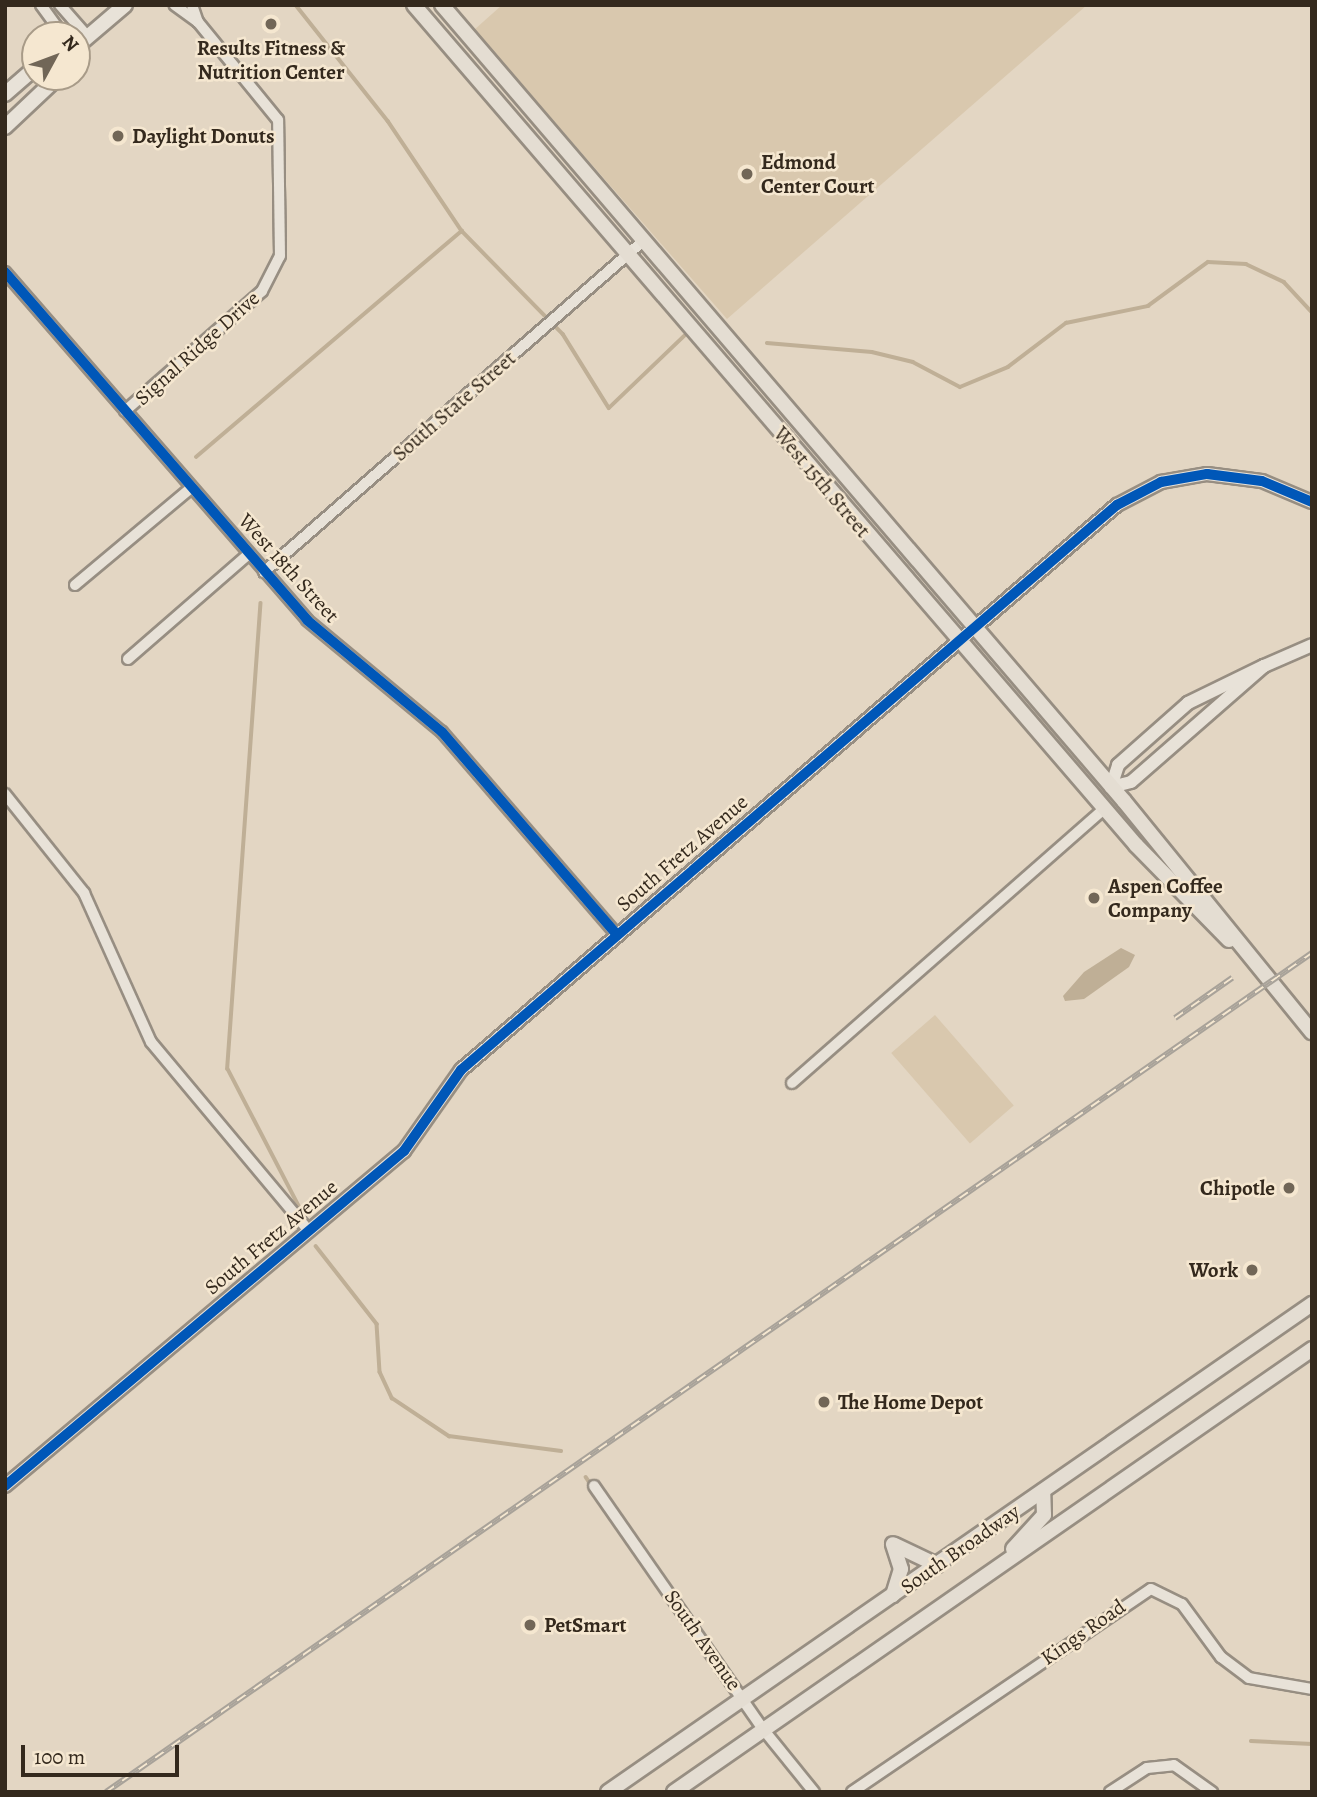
<!DOCTYPE html>
<style>
body{margin:0}
#map{position:relative;width:1317px;height:1797px;overflow:hidden;background:#e3d6c3;font-family:Alegreya,serif}
div>[style]{position:absolute}
.green>*{inset:0;background:#d9c8ae;transform-origin:0 0}
.water>*{inset:0;background:#bfaf96}
.stream>*{height:3.5px;margin:-1.75px;padding:0 1.75px;transform-origin:1.75px;border-radius:1.75px;background:#bfaf96}
.roads{filter:drop-shadow(2px 0 #978e82) drop-shadow(-2px 0 #978e82) drop-shadow(0 2px #978e82) drop-shadow(0 -2px #978e82)}
.minor>*{height:10px;margin:-5px;padding:0 5px;transform-origin:5px;border-radius:5px;background:#e8e2d8}
.tertiary>*{height:12px;margin:-6px;padding:0 6px;transform-origin:6px;border-radius:6px;background:#e8e2d8}
.secondary>*{height:14px;margin:-7px;padding:0 7px;transform-origin:7px;border-radius:7px;background:#e8e2d8}
.primary>*{height:14px;margin:-7px;padding:0 7px;transform-origin:7px;border-radius:7px;background:#e4ddd2}
.rail>*{height:6px;margin-top:-3px;transform-origin:0;background:repeating-linear-gradient(90deg,#f5e7d0 0 10px,#a8a299 0 20px);box-sizing:border-box;border-block:2px solid #a8a299}
.cycleway>*{height:10px;margin:-5px;padding:0 5px;transform-origin:5px;border-radius:5px;background:#0057b8}
.dots>*{width:19px;height:19px;translate:-50% -50%;box-sizing:border-box;border:4px solid #f5e7d0;border-radius:50%}
span{translate:-50% -50%;white-space:nowrap;text-align:center;line-height:1.15;-webkit-text-stroke:5px #f5e7d0;paint-order:stroke}
.poi-label{font-size:21px;color:#34291d;font-weight:700}
.left{translate:0 -50%;text-align:left}
.right{translate:-100% -50%;text-align:right}
.street-label{font-size:21px;color:#34291d}
.frame{position:absolute;inset:0;border:7px solid #34291d;pointer-events:none}
.north{position:absolute;left:21px;top:21px;width:70px;height:70px;box-sizing:border-box;background:#f5e7d0;border:2px solid #a89b88;border-radius:50%;rotate:49deg;font-size:19px;font-weight:700;line-height:28px;text-align:center;color:#34291d}
.north::after{content:'';display:block;margin:auto;width:24px;height:32px;background:#716657;clip-path:polygon(50% 0,100% 100%,50% 72%,0 100%)}
.scale{position:absolute;left:21px;top:1745px;width:158px;height:32px;box-sizing:border-box;border:4px solid #34291d;border-top:0;padding-left:9px;font-size:21px;line-height:24px;white-space:nowrap;color:#34291d;-webkit-text-stroke:5px #f5e7d0;paint-order:stroke}
</style>
<div id="map">
<div class="green">
<div style="clip-path:polygon(502px 5px,1087px 5px,727px 319px,474px 30px)"></div>
<div style="left:935px;top:1015px;width:120px;height:58px;rotate:49deg"></div>
</div>
<div class="water">
<div style="clip-path:polygon(1121px 948px,1135px 955px,1129px 967px,1084px 999px,1065px 1001px,1063px 996px,1084px 972px)"></div>
</div>
<div class="stream">
<div style="left:296px;top:5px;width:148px;rotate:51.6deg"></div>
<div style="left:388px;top:121px;width:133px;rotate:56.1deg"></div>
<div style="left:462px;top:231px;width:144px;rotate:45.6deg"></div>
<div style="left:563px;top:334px;width:87px;rotate:58.1deg"></div>
<div style="left:609px;top:408px;width:104px;rotate:-43.8deg"></div>
<div style="left:767px;top:343px;width:105px;rotate:4.9deg"></div>
<div style="left:872px;top:352px;width:42px;rotate:13.7deg"></div>
<div style="left:913px;top:362px;width:53px;rotate:28deg"></div>
<div style="left:960px;top:387px;width:52px;rotate:-22.6deg"></div>
<div style="left:1008px;top:367px;width:73px;rotate:-37.2deg"></div>
<div style="left:1066px;top:323px;width:84px;rotate:-11.7deg"></div>
<div style="left:1148px;top:306px;width:74px;rotate:-36.3deg"></div>
<div style="left:1208px;top:262px;width:38px;rotate:3deg"></div>
<div style="left:1246px;top:264px;width:42px;rotate:25.3deg"></div>
<div style="left:1284px;top:282px;width:41px;rotate:47deg"></div>
<div style="left:196px;top:457px;width:349px;rotate:-40.4deg"></div>
<div style="left:261px;top:603px;width:467px;rotate:94.1deg"></div>
<div style="left:228px;top:1069px;width:157px;rotate:62.6deg"></div>
<div style="left:316px;top:1246px;width:99px;rotate:52deg"></div>
<div style="left:377px;top:1324px;width:48px;rotate:86.4deg"></div>
<div style="left:380px;top:1372px;width:29px;rotate:65deg"></div>
<div style="left:392px;top:1398px;width:69px;rotate:33.7deg"></div>
<div style="left:449px;top:1436px;width:113px;rotate:7.6deg"></div>
<div style="left:586px;top:1477px;width:11px;rotate:56deg"></div>
<div style="left:1251px;top:1741px;width:61px;rotate:2.8deg"></div>
</div>
<div class="roads">
<div class="minor">
<div style="left:41px;top:5px;width:37px;rotate:54deg"></div>
<div style="left:60px;top:5px;width:43px;rotate:48.8deg"></div>
<div style="left:192px;top:5px;width:18px;rotate:71deg"></div>
<div style="left:5px;top:272px;width:461px;rotate:49deg"></div>
<div style="left:307px;top:620px;width:175px;rotate:39.7deg"></div>
<div style="left:442px;top:732px;width:268px;rotate:49.2deg"></div>
<div style="left:125px;top:411px;width:182px;rotate:-41.2deg"></div>
<div style="left:262px;top:291px;width:39px;rotate:-63deg"></div>
<div style="left:280px;top:256px;width:136px;rotate:-90.8deg"></div>
<div style="left:278px;top:120px;width:127px;rotate:-129.2deg"></div>
<div style="left:198px;top:22px;width:29px;rotate:-144deg"></div>
<div style="left:264px;top:572px;width:503px;rotate:-41.13deg"></div>
<div style="left:75px;top:585px;width:151px;rotate:-39.9deg"></div>
<div style="left:128px;top:659px;width:160px;rotate:-41deg"></div>
<div style="left:5px;top:794px;width:127px;rotate:51.4deg"></div>
<div style="left:84px;top:893px;width:163px;rotate:65.8deg"></div>
<div style="left:151px;top:1042px;width:246px;rotate:50.1deg"></div>
<div style="left:792px;top:1083px;width:417px;rotate:-41.3deg"></div>
<div style="left:594px;top:1486px;width:296px;rotate:55.2deg"></div>
<div style="left:763px;top:1729px;width:81px;rotate:51deg"></div>
<div style="left:852px;top:1792px;width:361px;rotate:-34.2deg"></div>
<div style="left:1151px;top:1589px;width:34px;rotate:26deg"></div>
<div style="left:1182px;top:1604px;width:66px;rotate:53.7deg"></div>
<div style="left:1221px;top:1657px;width:35px;rotate:37deg"></div>
<div style="left:1249px;top:1678px;width:64px;rotate:9.9deg"></div>
<div style="left:1110px;top:1792px;width:44px;rotate:-33deg"></div>
<div style="left:1147px;top:1768px;width:27px;rotate:-6deg"></div>
<div style="left:1174px;top:1765px;width:47px;rotate:35.4deg"></div>
</div>
<div class="tertiary">
<div style="left:1264px;top:666px;width:176px;rotate:138.9deg"></div>
<div style="left:1131px;top:782px;width:21px;rotate:166deg"></div>
<div style="left:1111px;top:787px;width:23px;rotate:-72deg"></div>
<div style="left:1118px;top:765px;width:94px;rotate:-41.5deg"></div>
<div style="left:1188px;top:703px;width:85px;rotate:-26deg"></div>
<div style="left:1264px;top:666px;width:52px;rotate:-23.6deg"></div>
<div style="left:5px;top:1486px;width:521px;rotate:-40.02deg"></div>
<div style="left:404px;top:1151px;width:99px;rotate:-54.9deg"></div>
<div style="left:461px;top:1070px;width:866px;rotate:-40.74deg"></div>
<div style="left:1117px;top:505px;width:50px;rotate:-27.6deg"></div>
<div style="left:1161px;top:482px;width:47px;rotate:-9.9deg"></div>
<div style="left:1207px;top:474px;width:55px;rotate:7.3deg"></div>
<div style="left:1262px;top:481px;width:54px;rotate:22.8deg"></div>
</div>
<div class="secondary">
<div style="left:77px;top:46px;width:63px;rotate:-40.5deg"></div>
<div style="left:5px;top:94px;width:40px;rotate:-41deg"></div>
<div style="left:5px;top:127px;width:73px;rotate:-43.3deg"></div>
</div>
<div class="primary">
<div style="left:414px;top:5px;width:1108px;rotate:49.32deg"></div>
<div style="left:1136px;top:845px;width:133px;rotate:45.6deg"></div>
<div style="left:442px;top:5px;width:1048px;rotate:49.41deg"></div>
<div style="left:1124px;top:801px;width:298px;rotate:50.9deg"></div>
<div style="left:895px;top:1545px;width:47px;rotate:25.5deg"></div>
<div style="left:1013px;top:1549px;width:46px;rotate:-47.6deg"></div>
<div style="left:1044px;top:1515px;width:24px;rotate:-92deg"></div>
<div style="left:893px;top:1595px;width:27px;rotate:-73deg"></div>
<div style="left:901px;top:1569px;width:26px;rotate:-108deg"></div>
<div style="left:608px;top:1792px;width:857px;rotate:-34.73deg"></div>
<div style="left:674px;top:1792px;width:777px;rotate:-34.77deg"></div>
</div>
</div>
<div class="rail">
<div style="left:1175px;top:1018px;width:70px;rotate:-35.1deg"></div>
<div style="left:106px;top:1792px;width:1469px;rotate:-34.83deg"></div>
</div>
<div class="cycleway">
<div style="left:5px;top:272px;width:461px;rotate:49deg"></div>
<div style="left:307px;top:620px;width:175px;rotate:39.7deg"></div>
<div style="left:442px;top:732px;width:268px;rotate:49.2deg"></div>
<div style="left:5px;top:1486px;width:521px;rotate:-40.02deg"></div>
<div style="left:404px;top:1151px;width:99px;rotate:-54.9deg"></div>
<div style="left:461px;top:1070px;width:866px;rotate:-40.74deg"></div>
<div style="left:1117px;top:505px;width:50px;rotate:-27.6deg"></div>
<div style="left:1161px;top:482px;width:47px;rotate:-9.9deg"></div>
<div style="left:1207px;top:474px;width:55px;rotate:7.3deg"></div>
<div style="left:1262px;top:481px;width:54px;rotate:22.8deg"></div>
</div>
<div class="dots">
<div style="left:271px;top:24px;background:#716657"></div>
<div style="left:118px;top:136px;background:#716657"></div>
<div style="left:747px;top:174px;background:#716657"></div>
<div style="left:1094px;top:898px;background:#716657"></div>
<div style="left:1289px;top:1188px;background:#716657"></div>
<div style="left:1252px;top:1270px;background:#716657"></div>
<div style="left:824px;top:1402px;background:#716657"></div>
<div style="left:530px;top:1625px;background:#716657"></div>
</div>
<div class="poi-label">
<span style="left:271px;top:60px">Results Fitness &amp;<br>Nutrition Center</span>
<span class="left" style="left:132px;top:136px">Daylight Donuts</span>
<span class="left" style="left:761px;top:174px">Edmond<br>Center Court</span>
<span class="left" style="left:1108px;top:898px">Aspen Coffee<br>Company</span>
<span class="right" style="left:1275px;top:1188px">Chipotle</span>
<span class="right" style="left:1238px;top:1270px">Work</span>
<span class="left" style="left:838px;top:1402px">The Home Depot</span>
<span class="left" style="left:544px;top:1625px">PetSmart</span>
</div>
<div class="street-label">
<span style="left:197px;top:348px;rotate:-42deg">Signal Ridge Drive</span>
<span style="left:454px;top:406px;rotate:-41deg">South State Street</span>
<span style="left:822px;top:482px;rotate:50deg">West 15th Street</span>
<span style="left:289px;top:568px;rotate:48deg">West 18th Street</span>
<span style="left:682px;top:853px;rotate:-41deg">South Fretz Avenue</span>
<span style="left:271px;top:1237px;rotate:-40deg">South Fretz Avenue</span>
<span style="left:960px;top:1549px;rotate:-35deg">South Broadway</span>
<span style="left:1083px;top:1632px;rotate:-35deg">Kings Road</span>
<span style="left:703px;top:1640px;rotate:55deg">South Avenue</span>
</div>
<div class="frame"></div>
<div class="north">N</div>
<div class="scale">100 m</div>
</div>
